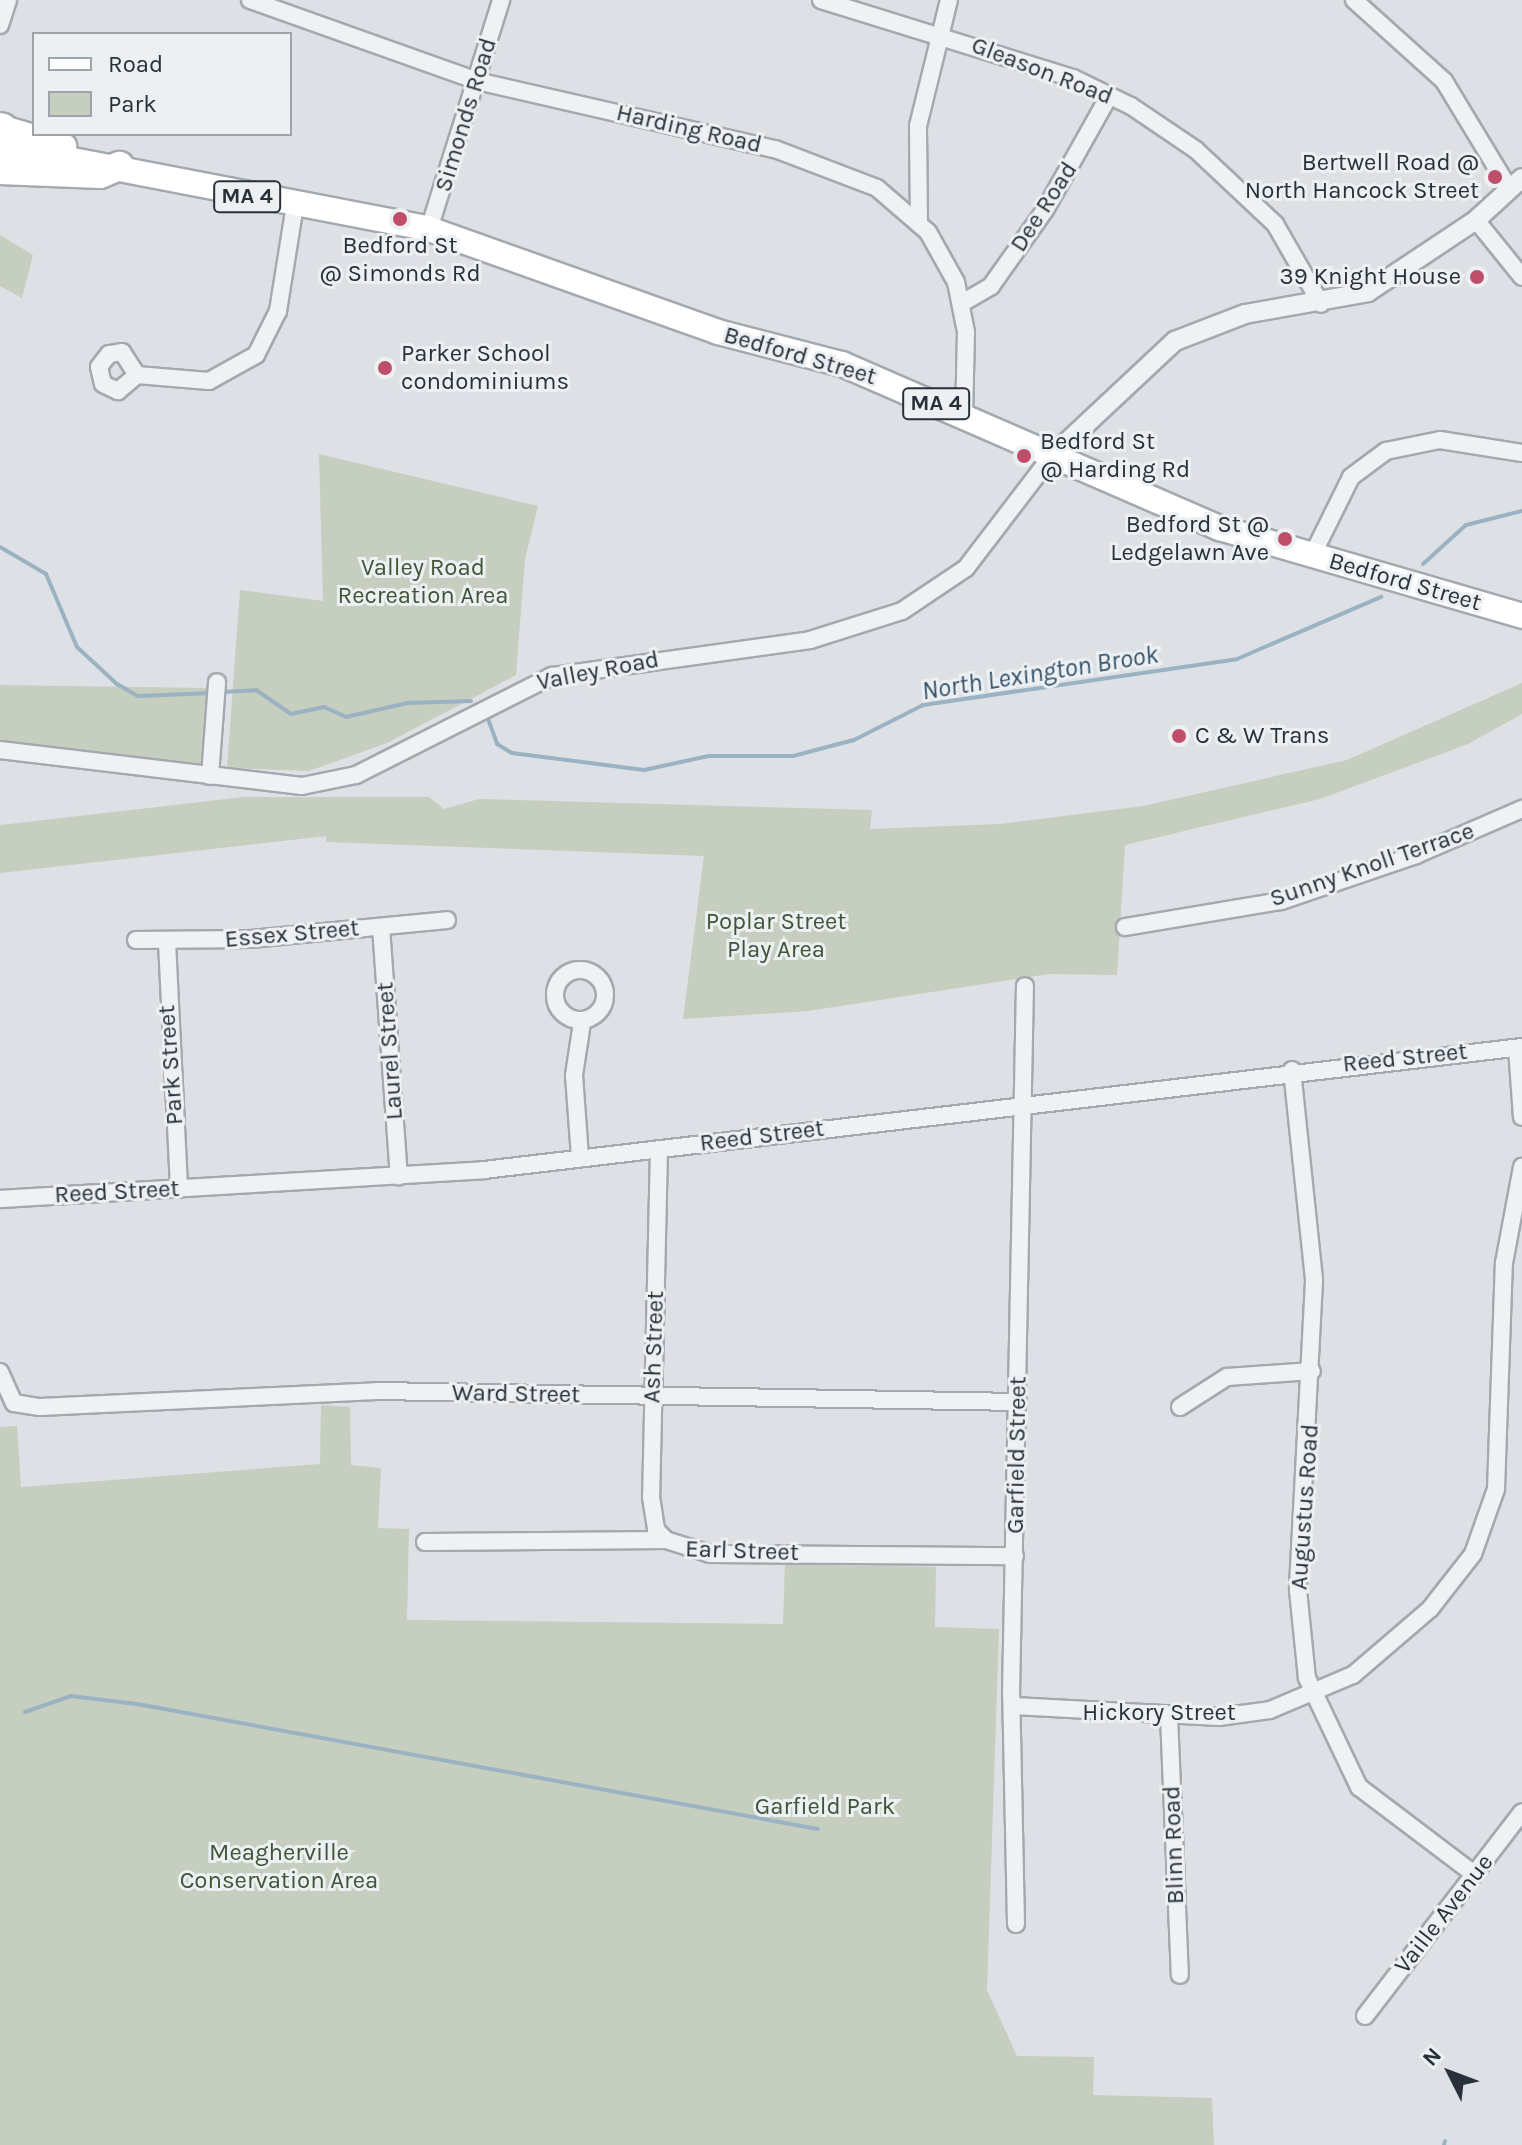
<!DOCTYPE html>
<style>
body{margin:0}
#map{position:relative;width:1522px;height:2145px;overflow:hidden;background:#dde1e5;font-family:Karla,sans-serif}
div>[style]{position:absolute}
.green>*{inset:0;background:#c5cebf}
.stream>*{height:4px;margin:-2px;padding:0 2px;transform-origin:2px;border-radius:2px;background:#9bb2c2}
.roads{filter:drop-shadow(2px 0 #a3a9ae) drop-shadow(-2px 0 #a3a9ae) drop-shadow(0 2px #a3a9ae) drop-shadow(0 -2px #a3a9ae)}
.minor>*{height:16px;margin:-8px;padding:0 8px;transform-origin:8px;border-radius:8px;background:#eff2f4}
.minor>.ring{margin:-8px;padding:0;box-sizing:content-box;background:none;border:16px solid #eff2f4;border-radius:50%}
.tertiary>*{height:18px;margin:-9px;padding:0 9px;transform-origin:9px;border-radius:9px;background:#eff2f4}
.primary>*{height:24px;margin:-12px;padding:0 12px;transform-origin:12px;border-radius:12px;background:#fff}
.motorway>*{height:28px;margin:-14px;padding:0 14px;transform-origin:14px;border-radius:14px;background:#fff}
.dots>*{width:22px;height:22px;translate:-50% -50%;box-sizing:border-box;border:4px solid #ecf0f3;border-radius:50%}
span{translate:-50% -50%;white-space:nowrap;text-align:center;line-height:1.15;-webkit-text-stroke:6px #ecf0f3;paint-order:stroke}
.shield-label span{padding:2px 6px;background:#ecf0f3;border:2px solid;border-radius:6px;-webkit-text-stroke-width:0}
.shield-label{font-size:22px;color:#28313a;font-weight:700}
.street-label{font-size:24px;color:#28313a}
.poi-label{font-size:24px;color:#28313a}
.right{translate:-100% -50%;text-align:right}
.left{translate:0 -50%;text-align:left}
.park-label{font-size:24px;color:#405437}
.water-label{font-size:26px;color:#37536a;font-style:italic}
.legend{position:absolute;left:32px;top:32px;width:260px;height:104px;box-sizing:border-box;background:#ecf0f3;border:2px solid #9ea4a9;margin:0;padding:10px 14px;list-style:none;font-size:24px;color:#28313a}
.legend li{display:flex;align-items:center;gap:16px;height:40px}
.legend b{width:40px;border:2px solid #9ea4a9}
.north{position:absolute;left:1410px;top:2033px;width:80px;height:80px;-webkit-text-stroke:6px #ecf0f3;paint-order:stroke;rotate:312deg;font-size:22px;font-weight:700;line-height:32px;text-align:center;color:#28313a}
.north::after{content:'';display:block;margin:auto;width:28px;height:36px;background:#28313a;clip-path:polygon(50% 0,100% 100%,50% 72%,0 100%)}
</style>
<div id="map">
<div class="green">
<div style="clip-path:polygon(0 235px,33px 255px,22px 298px,0 286px)"></div>
<div style="clip-path:polygon(319px 454px,538px 506px,525px 559px,516px 675px,387px 743px,309px 771px,227px 768px,240px 590px,323px 601px)"></div>
<div style="clip-path:polygon(1522px 683px,1522px 714px,1468px 744px,1320px 799px,1125px 845px,1117px 975px,1049px 974px,808px 1011px,683px 1019px,704px 856px,326px 842px,326px 836px,0 873px,0 825px,244px 797px,429px 797px,444px 809px,479px 799px,872px 810px,870px 829px,1000px 824px,1143px 806px,1347px 760px)"></div>
<div style="clip-path:polygon(0 685px,206px 688px,205px 764px,0 742px)"></div>
<div style="clip-path:polygon(321px 1405px,350px 1407px,351px 1465px,381px 1468px,378px 1528px,409px 1529px,407px 1620px,783px 1624px,785px 1564px,936px 1567px,935px 1627px,999px 1629px,987px 1990px,1017px 2056px,1094px 2057px,1093px 2095px,1212px 2098px,1214px 2145px,0 2145px,0 1427px,17px 1426px,21px 1487px,320px 1464px)"></div>
</div>
<div class="stream">
<div style="left:0;top:547px;width:53px;rotate:30.4deg"></div>
<div style="left:46px;top:574px;width:79px;rotate:67deg"></div>
<div style="left:77px;top:647px;width:54px;rotate:42.8deg"></div>
<div style="left:117px;top:684px;width:24px;rotate:30deg"></div>
<div style="left:138px;top:696px;width:75px;rotate:-2.3deg"></div>
<div style="left:1423px;top:564px;width:58px;rotate:-42.2deg"></div>
<div style="left:1466px;top:525px;width:58px;rotate:-14deg"></div>
<div style="left:222px;top:692px;width:34px;rotate:-3deg"></div>
<div style="left:256px;top:690px;width:42px;rotate:34.4deg"></div>
<div style="left:291px;top:714px;width:34px;rotate:-12deg"></div>
<div style="left:324px;top:707px;width:24px;rotate:24deg"></div>
<div style="left:346px;top:717px;width:63px;rotate:-12.9deg"></div>
<div style="left:407px;top:703px;width:64px;rotate:-1.8deg"></div>
<div style="left:487px;top:716px;width:30px;rotate:70deg"></div>
<div style="left:497px;top:744px;width:17px;rotate:31deg"></div>
<div style="left:512px;top:753px;width:133px;rotate:7.3deg"></div>
<div style="left:644px;top:770px;width:66px;rotate:-12.2deg"></div>
<div style="left:709px;top:756px;width:84px"></div>
<div style="left:793px;top:756px;width:63px;rotate:-14.7deg"></div>
<div style="left:854px;top:740px;width:77px;rotate:-26.9deg"></div>
<div style="left:923px;top:705px;width:317px;rotate:-8.3deg"></div>
<div style="left:1237px;top:659px;width:157px;rotate:-23.3deg"></div>
<div style="left:25px;top:1712px;width:49px;rotate:-19.2deg"></div>
<div style="left:71px;top:1696px;width:66px;rotate:6.9deg"></div>
<div style="left:137px;top:1704px;width:692px;rotate:10.4deg"></div>
<div style="left:1444px;top:2145px;width:4px;rotate:-76deg"></div>
</div>
<div class="roads">
<div class="minor">
<div style="left:250px;top:0;width:241px;rotate:19.6deg"></div>
<div style="left:477px;top:81px;width:306px;rotate:12.9deg"></div>
<div style="left:775px;top:149px;width:109px;rotate:20.9deg"></div>
<div style="left:877px;top:188px;width:67px;rotate:40.8deg"></div>
<div style="left:928px;top:232px;width:57px;rotate:60.8deg"></div>
<div style="left:956px;top:282px;width:51px;rotate:78.7deg"></div>
<div style="left:966px;top:332px;width:85px;rotate:91.3deg"></div>
<div style="left:821px;top:0;width:264px;rotate:17.2deg"></div>
<div style="left:1073px;top:78px;width:64px;rotate:25.8deg"></div>
<div style="left:1131px;top:106px;width:78px;rotate:34.1deg"></div>
<div style="left:1196px;top:150px;width:108px;rotate:43.1deg"></div>
<div style="left:1275px;top:224px;width:92px;rotate:60.1deg"></div>
<div style="left:1354px;top:0;width:121px;rotate:42deg"></div>
<div style="left:1444px;top:81px;width:127px;rotate:58.8deg"></div>
<div style="left:0;top:25px;width:26px;rotate:-72deg"></div>
<div style="left:1476px;top:220px;width:73px;rotate:51.1deg"></div>
<div style="left:919px;top:224px;width:98px;rotate:-90.6deg"></div>
<div style="left:918px;top:126px;width:130px;rotate:-76.2deg"></div>
<div style="left:429px;top:229px;width:240px;rotate:-72.5deg"></div>
<div style="left:962px;top:303px;width:34px;rotate:-30deg"></div>
<div style="left:991px;top:286px;width:93px;rotate:-54.6deg"></div>
<div style="left:1045px;top:210px;width:131px;rotate:-60.7deg"></div>
<div style="left:137px;top:375px;width:27px;rotate:-123deg"></div>
<div style="left:122px;top:352px;width:13px;rotate:171deg"></div>
<div style="left:109px;top:354px;width:16px;rotate:128deg"></div>
<div style="left:99px;top:367px;width:17px;rotate:77deg"></div>
<div style="left:103px;top:384px;width:17px;rotate:25deg"></div>
<div style="left:118px;top:391px;width:25px;rotate:-40deg"></div>
<div style="left:137px;top:375px;width:72px;rotate:4.8deg"></div>
<div style="left:209px;top:381px;width:54px;rotate:-29deg"></div>
<div style="left:256px;top:355px;width:49px;rotate:-63.4deg"></div>
<div style="left:278px;top:311px;width:107px;rotate:-80.9deg"></div>
<div style="left:1312px;top:556px;width:88px;rotate:-63.7deg"></div>
<div style="left:1351px;top:477px;width:44px;rotate:-36.6deg"></div>
<div style="left:1386px;top:451px;width:55px;rotate:-11.5deg"></div>
<div style="left:1440px;top:440px;width:83px;rotate:9deg"></div>
<div style="left:0;top:750px;width:304px;rotate:6.8deg"></div>
<div style="left:302px;top:786px;width:55px;rotate:-11.5deg"></div>
<div style="left:356px;top:775px;width:220px;rotate:-26.8deg"></div>
<div style="left:552px;top:676px;width:260px;rotate:-7.9deg"></div>
<div style="left:810px;top:640px;width:96px;rotate:-17.5deg"></div>
<div style="left:902px;top:611px;width:77px;rotate:-33.9deg"></div>
<div style="left:966px;top:568px;width:140px;rotate:-52.6deg"></div>
<div style="left:210px;top:776px;width:94px;rotate:-85.7deg"></div>
<div style="left:381px;top:927px;width:250px;rotate:85.9deg"></div>
<div style="left:1125px;top:927px;width:158px;rotate:-9.5deg"></div>
<div style="left:1281px;top:901px;width:143px;rotate:-18.8deg"></div>
<div style="left:1416px;top:855px;width:116px;rotate:-23.5deg"></div>
<div style="left:136px;top:940px;width:115px;rotate:-0.5deg"></div>
<div style="left:251px;top:939px;width:197px;rotate:-5.5deg"></div>
<div style="left:167px;top:942px;width:247px;rotate:87.2deg"></div>
<div class="ring" style="left:555px;top:970px;width:34px;height:34px"></div>
<div style="left:1517px;top:1048px;width:69px;rotate:85.9deg"></div>
<div style="left:1292px;top:1070px;width:212px;rotate:84deg"></div>
<div style="left:1314px;top:1281px;width:309px;rotate:93deg"></div>
<div style="left:1298px;top:1590px;width:88px;rotate:84.2deg"></div>
<div style="left:1307px;top:1678px;width:121px;rotate:64.5deg"></div>
<div style="left:1359px;top:1787px;width:144px;rotate:37.1deg"></div>
<div style="left:659px;top:1149px;width:348px;rotate:91.3deg"></div>
<div style="left:651px;top:1497px;width:33px;rotate:81deg"></div>
<div style="left:656px;top:1530px;width:14px;rotate:45deg"></div>
<div style="left:580px;top:1157px;width:82px;rotate:-94.2deg"></div>
<div style="left:574px;top:1075px;width:53px;rotate:-81.3deg"></div>
<div style="left:0;top:1199px;width:485px;rotate:-3.4deg"></div>
<div style="left:484px;top:1170px;width:1045px;rotate:-6.76deg"></div>
<div style="left:0;top:1372px;width:34px;rotate:66deg"></div>
<div style="left:14px;top:1403px;width:26px;rotate:9deg"></div>
<div style="left:40px;top:1407px;width:337px;rotate:-2.7deg"></div>
<div style="left:377px;top:1391px;width:641px;rotate:0.98deg"></div>
<div style="left:1180px;top:1407px;width:56px;rotate:-32.6deg"></div>
<div style="left:1227px;top:1377px;width:85px;rotate:-4deg"></div>
<div style="left:425px;top:1542px;width:241px;rotate:-0.5deg"></div>
<div style="left:666px;top:1540px;width:46px;rotate:17.7deg"></div>
<div style="left:710px;top:1554px;width:305px;rotate:0.4deg"></div>
<div style="left:1014px;top:1706px;width:205px;rotate:3.1deg"></div>
<div style="left:1219px;top:1717px;width:51px;rotate:-7.8deg"></div>
<div style="left:1270px;top:1710px;width:90px;rotate:-22.9deg"></div>
<div style="left:1353px;top:1675px;width:101px;rotate:-40.6deg"></div>
<div style="left:1430px;top:1609px;width:70px;rotate:-52deg"></div>
<div style="left:1473px;top:1554px;width:69px;rotate:-70.5deg"></div>
<div style="left:1496px;top:1489px;width:226px;rotate:-88deg"></div>
<div style="left:1504px;top:1263px;width:98px;rotate:-79.4deg"></div>
<div style="left:1169px;top:1716px;width:259px;rotate:87.6deg"></div>
<div style="left:1016px;top:1924px;width:230px;rotate:-91.2deg"></div>
<div style="left:1011px;top:1694px;width:708px;rotate:-88.87deg"></div>
<div style="left:1365px;top:2016px;width:257px;rotate:-52.4deg"></div>
</div>
<div class="tertiary">
<div style="left:1051px;top:457px;width:170px;rotate:-43.1deg"></div>
<div style="left:1175px;top:341px;width:75px;rotate:-21.1deg"></div>
<div style="left:1245px;top:314px;width:125px;rotate:-10.1deg"></div>
<div style="left:1368px;top:292px;width:130px;rotate:-33.7deg"></div>
<div style="left:1476px;top:220px;width:62px;rotate:-42.4deg"></div>
</div>
<div class="primary">
<div style="left:0;top:127px;width:67px;rotate:16.5deg"></div>
<div style="left:0;top:146px;width:437px;rotate:10.9deg"></div>
<div style="left:429px;top:229px;width:307px;rotate:19.6deg"></div>
<div style="left:718px;top:332px;width:128px;rotate:14.5deg"></div>
<div style="left:842px;top:364px;width:412px;rotate:23.5deg"></div>
<div style="left:1220px;top:528px;width:315px;rotate:16.2deg"></div>
</div>
<div class="motorway">
<div style="left:0;top:127px;width:3px;rotate:18deg"></div>
<div style="left:0;top:170px;width:100px;rotate:2.3deg"></div>
<div style="left:100px;top:174px;width:21px;rotate:-23deg"></div>
</div>
</div>
<div class="dots">
<div style="left:1495px;top:177px;background:#bf4e6b"></div>
<div style="left:400px;top:219px;background:#bf4e6b"></div>
<div style="left:1477px;top:277px;background:#bf4e6b"></div>
<div style="left:385px;top:368px;background:#bf4e6b"></div>
<div style="left:1024px;top:456px;background:#bf4e6b"></div>
<div style="left:1285px;top:539px;background:#bf4e6b"></div>
<div style="left:1179px;top:736px;background:#bf4e6b"></div>
</div>
<div class="shield-label">
<span style="left:247px;top:197px">MA 4</span>
<span style="left:936px;top:404px">MA 4</span>
</div>
<div class="street-label">
<span style="left:1042px;top:71px;rotate:21deg">Gleason Road</span>
<span style="left:466px;top:115px;rotate:-73deg">Simonds Road</span>
<span style="left:689px;top:129px;rotate:13deg">Harding Road</span>
<span style="left:1044px;top:207px;rotate:-57deg">Dee Road</span>
<span style="left:800px;top:356px;rotate:16deg">Bedford Street</span>
<span style="left:1405px;top:582px;rotate:16deg">Bedford Street</span>
<span style="left:598px;top:671px;rotate:-11deg">Valley Road</span>
<span style="left:1372px;top:865px;rotate:-19deg">Sunny Knoll Terrace</span>
<span style="left:292px;top:934px;rotate:-5deg">Essex Street</span>
<span style="left:390px;top:1051px;rotate:-94deg">Laurel Street</span>
<span style="left:1405px;top:1058px;rotate:-6deg">Reed Street</span>
<span style="left:171px;top:1065px;rotate:-94deg">Park Street</span>
<span style="left:762px;top:1136px;rotate:-7deg">Reed Street</span>
<span style="left:117px;top:1192px;rotate:-3deg">Reed Street</span>
<span style="left:654px;top:1347px;rotate:-88deg">Ash Street</span>
<span style="left:516px;top:1394px;rotate:1deg">Ward Street</span>
<span style="left:1017px;top:1455px;rotate:-89deg">Garfield Street</span>
<span style="left:1305px;top:1507px;rotate:-86deg">Augustus Road</span>
<span style="left:742px;top:1551px;rotate:2deg">Earl Street</span>
<span style="left:1159px;top:1713px">Hickory Street</span>
<span style="left:1174px;top:1845px;rotate:-92deg">Blinn Road</span>
<span style="left:1444px;top:1914px;rotate:-52deg">Vaille Avenue</span>
</div>
<div class="poi-label">
<span class="right" style="left:1479px;top:177px">Bertwell Road @<br>North Hancock Street</span>
<span style="left:400px;top:260px">Bedford St<br>@ Simonds Rd</span>
<span class="right" style="left:1461px;top:277px">39 Knight House</span>
<span class="left" style="left:401px;top:368px">Parker School<br>condominiums</span>
<span class="left" style="left:1040px;top:456px">Bedford St<br>@ Harding Rd</span>
<span class="right" style="left:1269px;top:539px">Bedford St @<br>Ledgelawn Ave</span>
<span class="left" style="left:1195px;top:736px">C &amp; W Trans</span>
</div>
<div class="park-label">
<span style="left:423px;top:582px">Valley Road<br>Recreation Area</span>
<span style="left:776px;top:936px">Poplar Street<br>Play Area</span>
<span style="left:825px;top:1807px">Garfield Park</span>
<span style="left:279px;top:1867px">Meagherville<br>Conservation Area</span>
</div>
<div class="water-label">
<span style="left:1040px;top:673px;rotate:-9deg">North Lexington Brook</span>
</div>
<ul class="legend">
<li><b style="height:10px;background:#fff"></b>Road</li>
<li><b style="height:22px;background:#c5cebf"></b>Park</li>
</ul>
<div class="north">N</div>
</div>
